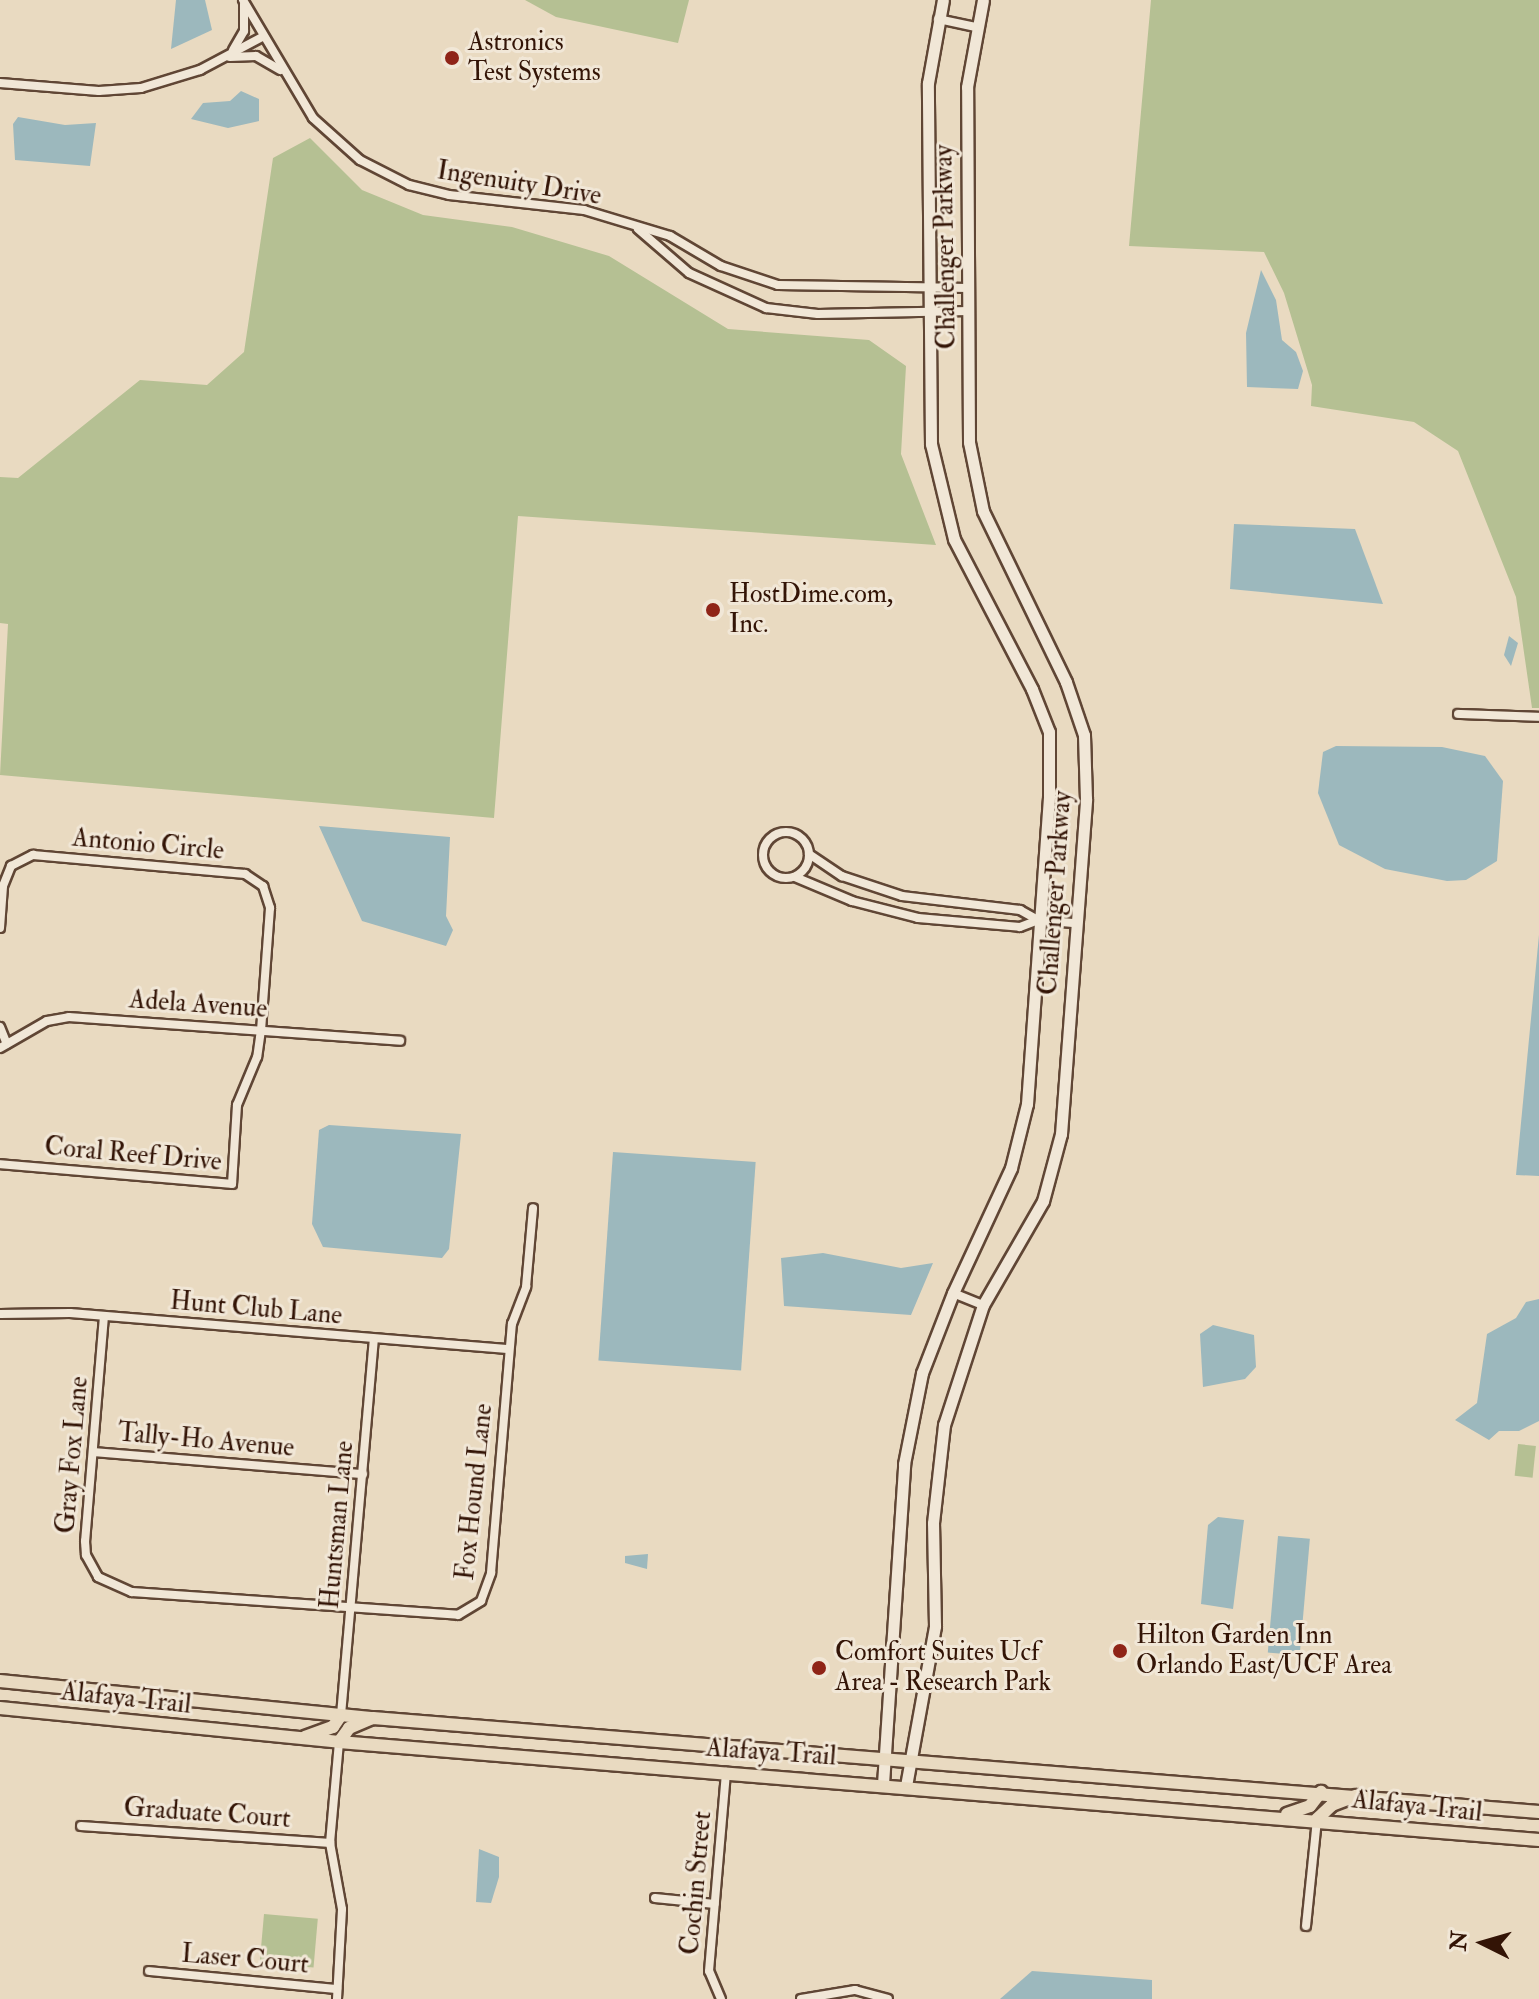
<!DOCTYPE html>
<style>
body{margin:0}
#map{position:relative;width:1539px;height:1999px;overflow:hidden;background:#e9dac1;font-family:"IM FELL Double Pica",serif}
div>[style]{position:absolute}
.green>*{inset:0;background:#b5c093;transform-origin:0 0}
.water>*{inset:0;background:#9cb8bd;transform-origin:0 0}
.roads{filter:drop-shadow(2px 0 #604635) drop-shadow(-2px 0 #604635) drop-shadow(0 2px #604635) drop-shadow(0 -2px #604635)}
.street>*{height:8px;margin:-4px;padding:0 4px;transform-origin:4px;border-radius:4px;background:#f1e7d7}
.street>.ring{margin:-4px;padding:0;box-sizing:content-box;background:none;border:8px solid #f1e7d7;border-radius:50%}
.secondary>*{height:11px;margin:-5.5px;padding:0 5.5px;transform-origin:5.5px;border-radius:5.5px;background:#f1e7d7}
.primary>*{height:12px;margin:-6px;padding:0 6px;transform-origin:6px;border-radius:6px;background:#e9dac1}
.dots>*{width:22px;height:22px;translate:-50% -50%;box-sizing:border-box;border:4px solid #f1e7d7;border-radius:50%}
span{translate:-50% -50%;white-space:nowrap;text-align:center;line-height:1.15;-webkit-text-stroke:6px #f1e7d7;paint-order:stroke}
.poi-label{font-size:26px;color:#331406}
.left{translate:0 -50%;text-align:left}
.street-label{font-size:26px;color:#331406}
.north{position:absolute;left:1443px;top:1903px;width:80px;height:80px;-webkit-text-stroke:6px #f1e7d7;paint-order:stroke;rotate:275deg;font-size:22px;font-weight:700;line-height:32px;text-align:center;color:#331406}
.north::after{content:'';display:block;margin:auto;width:28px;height:36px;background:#331406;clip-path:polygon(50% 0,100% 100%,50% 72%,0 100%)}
</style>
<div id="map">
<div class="green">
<div style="clip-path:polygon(525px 0,689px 0,678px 43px,556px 17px)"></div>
<div style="clip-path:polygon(1151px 0,1539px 0,1539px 708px,1532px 708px,1516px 597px,1458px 451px,1414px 422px,1311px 406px,1312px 385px,1284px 293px,1264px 252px,1129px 246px)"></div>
<div style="clip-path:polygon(310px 138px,362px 190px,423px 215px,512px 227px,609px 256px,728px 329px,869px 340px,906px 366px,901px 454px,936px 545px,518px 516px,494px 818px,0 775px,8px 624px,0 623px,0 477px,18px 478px,140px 380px,207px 385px,244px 352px,273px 158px)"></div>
<div style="left:1518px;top:1444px;width:18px;height:32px;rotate:6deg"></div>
<div style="left:264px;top:1914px;width:54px;height:49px;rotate:5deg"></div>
</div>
<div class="water">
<div style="clip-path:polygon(176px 0,205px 0,212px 30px,171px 49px)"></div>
<div style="clip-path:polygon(241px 91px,259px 99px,259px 121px,228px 128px,191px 119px,203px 103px,230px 101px)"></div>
<div style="clip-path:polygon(18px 117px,65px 125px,96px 123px,90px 166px,15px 160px,13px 124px)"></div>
<div style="clip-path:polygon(1261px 270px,1276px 300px,1282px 340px,1296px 352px,1303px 371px,1298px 389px,1247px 387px,1246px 333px)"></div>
<div style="clip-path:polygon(1234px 524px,1355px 529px,1383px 604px,1230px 589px)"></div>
<div style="clip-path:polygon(1509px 636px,1518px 643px,1511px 666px,1504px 655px)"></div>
<div style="clip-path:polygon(1336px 746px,1442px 747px,1485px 756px,1503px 781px,1497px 861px,1466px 880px,1447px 881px,1385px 869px,1339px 845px,1318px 793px,1323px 752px)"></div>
<div style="clip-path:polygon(319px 826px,450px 837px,446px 916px,453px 930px,446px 946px,362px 921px)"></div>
<div style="clip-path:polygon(1539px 935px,1539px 1176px,1516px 1175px)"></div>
<div style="clip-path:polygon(329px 1125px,461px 1134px,449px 1249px,442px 1258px,323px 1247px,312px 1224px,319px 1130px)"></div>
<div style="left:613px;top:1152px;width:143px;height:209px;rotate:4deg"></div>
<div style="clip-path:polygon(823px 1253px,901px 1268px,933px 1263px,911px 1315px,784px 1306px,781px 1258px)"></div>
<div style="clip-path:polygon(1539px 1299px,1539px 1421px,1519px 1431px,1499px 1431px,1489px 1440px,1455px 1420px,1477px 1403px,1487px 1334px,1516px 1318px,1526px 1302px)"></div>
<div style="clip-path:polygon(1213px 1325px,1254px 1335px,1256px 1367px,1245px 1379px,1203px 1387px,1200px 1334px)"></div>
<div style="clip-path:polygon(1218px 1517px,1244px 1520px,1233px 1609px,1201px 1604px,1208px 1525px)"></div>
<div style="left:1278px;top:1536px;width:32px;height:117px;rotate:5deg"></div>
<div style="clip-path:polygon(648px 1554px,647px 1569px,625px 1563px,625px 1556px)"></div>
<div style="clip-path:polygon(479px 1849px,499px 1857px,499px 1877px,491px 1903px,476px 1902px)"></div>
<div style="clip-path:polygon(1032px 1971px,1152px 1980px,1152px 1999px,1000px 1999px)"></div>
</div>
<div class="roads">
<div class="street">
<div style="left:243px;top:0;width:137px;rotate:59.3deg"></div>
<div style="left:313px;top:118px;width:63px;rotate:41.8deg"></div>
<div style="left:360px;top:160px;width:55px;rotate:27deg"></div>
<div style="left:409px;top:185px;width:41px;rotate:14deg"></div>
<div style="left:449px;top:195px;width:136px;rotate:6.3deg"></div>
<div style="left:584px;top:210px;width:90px;rotate:16.8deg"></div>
<div style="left:670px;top:236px;width:59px;rotate:30.5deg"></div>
<div style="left:721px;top:266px;width:60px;rotate:18.4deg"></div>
<div style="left:778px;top:285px;width:191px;rotate:0.9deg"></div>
<div style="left:938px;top:19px;width:38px;rotate:12deg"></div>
<div style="left:233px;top:50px;width:22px;rotate:-60deg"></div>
<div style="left:244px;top:31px;width:27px;rotate:-90deg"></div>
<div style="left:230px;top:57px;width:26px;rotate:-2deg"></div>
<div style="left:256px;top:56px;width:28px;rotate:30deg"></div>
<div style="left:0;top:83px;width:99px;rotate:4.6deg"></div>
<div style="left:99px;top:91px;width:42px;rotate:-4.1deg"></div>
<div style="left:141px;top:88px;width:62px;rotate:-17deg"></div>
<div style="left:200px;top:70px;width:72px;rotate:-28deg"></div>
<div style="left:638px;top:229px;width:67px;rotate:40.8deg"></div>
<div style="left:689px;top:273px;width:85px;rotate:24.4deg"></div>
<div style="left:766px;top:308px;width:52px;rotate:6.6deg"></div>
<div style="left:818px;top:314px;width:151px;rotate:-1.1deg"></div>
<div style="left:1458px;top:714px;width:81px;rotate:2.1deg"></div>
<div class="ring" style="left:763px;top:832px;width:38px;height:38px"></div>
<div style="left:809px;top:854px;width:40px;rotate:34deg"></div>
<div style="left:842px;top:876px;width:63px;rotate:18.4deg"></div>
<div style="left:902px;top:896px;width:119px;rotate:6.8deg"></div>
<div style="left:1020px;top:910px;width:21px;rotate:29deg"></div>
<div style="left:1038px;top:920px;width:38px;rotate:5deg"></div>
<div style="left:795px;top:877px;width:62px;rotate:22.8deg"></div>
<div style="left:852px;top:901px;width:68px;rotate:14.4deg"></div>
<div style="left:918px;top:918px;width:102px;rotate:5deg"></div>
<div style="left:1020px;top:927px;width:19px;rotate:-21deg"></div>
<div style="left:0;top:928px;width:42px;rotate:-85.9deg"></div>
<div style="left:3px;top:886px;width:22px;rotate:-68deg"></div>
<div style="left:11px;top:866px;width:25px;rotate:-27deg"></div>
<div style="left:33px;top:855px;width:213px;rotate:5.1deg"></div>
<div style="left:245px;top:874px;width:22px;rotate:34deg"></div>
<div style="left:263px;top:886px;width:23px;rotate:72deg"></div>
<div style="left:270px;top:908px;width:122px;rotate:94.2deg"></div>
<div style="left:261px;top:1030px;width:27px;rotate:98deg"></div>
<div style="left:257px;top:1057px;width:52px;rotate:112.6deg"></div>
<div style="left:237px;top:1105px;width:79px;rotate:93.6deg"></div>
<div style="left:232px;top:1184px;width:233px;rotate:-175.1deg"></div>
<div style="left:0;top:1027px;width:18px;rotate:68deg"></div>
<div style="left:0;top:1048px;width:54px;rotate:-29.9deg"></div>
<div style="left:47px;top:1021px;width:22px;rotate:-10deg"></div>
<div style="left:69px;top:1017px;width:332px;rotate:4.1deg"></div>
<div style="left:953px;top:1293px;width:32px;rotate:22deg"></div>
<div style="left:0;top:1314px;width:70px;rotate:-0.8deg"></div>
<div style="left:70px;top:1313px;width:440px;rotate:4.7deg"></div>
<div style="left:104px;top:1316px;width:226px;rotate:94.8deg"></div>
<div style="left:85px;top:1541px;width:14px;rotate:86deg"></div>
<div style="left:86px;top:1555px;width:25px;rotate:61deg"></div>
<div style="left:98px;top:1577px;width:37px;rotate:24deg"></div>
<div style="left:132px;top:1592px;width:327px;rotate:4deg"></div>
<div style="left:458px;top:1615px;width:27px;rotate:-31deg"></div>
<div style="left:481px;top:1601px;width:30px;rotate:-70deg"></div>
<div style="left:491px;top:1573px;width:250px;rotate:-85.2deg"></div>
<div style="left:512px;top:1324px;width:40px;rotate:-69deg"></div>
<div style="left:526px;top:1287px;width:79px;rotate:-84.9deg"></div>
<div style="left:94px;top:1452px;width:270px;rotate:4.7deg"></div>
<div style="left:341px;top:1715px;width:377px;rotate:-85deg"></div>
<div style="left:81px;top:1826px;width:250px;rotate:3.9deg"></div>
<div style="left:655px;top:1898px;width:60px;rotate:5.7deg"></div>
<div style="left:1306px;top:1926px;width:107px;rotate:-84.1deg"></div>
<div style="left:149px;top:1971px;width:189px;rotate:5.5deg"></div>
<div style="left:337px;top:1999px;width:90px;rotate:-86.8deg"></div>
<div style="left:342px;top:1909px;width:67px;rotate:-100.3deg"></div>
<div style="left:330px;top:1843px;width:101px;rotate:-84.9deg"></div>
<div style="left:721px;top:1999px;width:30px;rotate:-113deg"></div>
<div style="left:709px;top:1971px;width:200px;rotate:-85.1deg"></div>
<div style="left:801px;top:1999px;width:55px;rotate:-9.5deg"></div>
<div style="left:855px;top:1990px;width:34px;rotate:15deg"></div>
</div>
<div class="secondary">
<div style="left:883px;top:1784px;width:321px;rotate:-86.2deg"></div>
<div style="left:904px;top:1464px;width:93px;rotate:-78.8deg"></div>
<div style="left:922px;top:1373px;width:86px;rotate:-68.8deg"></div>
<div style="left:953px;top:1293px;width:138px;rotate:-65.1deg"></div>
<div style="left:1011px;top:1168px;width:66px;rotate:-76deg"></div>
<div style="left:1027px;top:1104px;width:309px;rotate:-85.9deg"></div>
<div style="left:1049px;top:796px;width:64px;rotate:-90deg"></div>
<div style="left:1049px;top:732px;width:46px;rotate:-111.6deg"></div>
<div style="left:1032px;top:689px;width:169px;rotate:-117.5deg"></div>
<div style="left:954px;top:539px;width:98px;rotate:-103.6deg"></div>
<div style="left:931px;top:444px;width:361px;rotate:-90.5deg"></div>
<div style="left:928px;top:83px;width:84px;rotate:-79.8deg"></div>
<div style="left:906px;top:1786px;width:163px;rotate:-79.7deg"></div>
<div style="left:935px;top:1626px;width:103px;rotate:-91.1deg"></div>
<div style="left:933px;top:1523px;width:99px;rotate:-83.6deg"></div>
<div style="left:944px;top:1425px;width:126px;rotate:-72deg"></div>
<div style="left:983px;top:1305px;width:120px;rotate:-60deg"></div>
<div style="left:1043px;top:1201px;width:69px;rotate:-75deg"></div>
<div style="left:1061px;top:1134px;width:336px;rotate:-85.7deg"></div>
<div style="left:1086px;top:799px;width:64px;rotate:-91.8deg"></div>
<div style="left:1084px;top:735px;width:56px;rotate:-108.8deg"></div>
<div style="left:1066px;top:682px;width:190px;rotate:-115.9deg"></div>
<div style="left:983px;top:511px;width:70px;rotate:-101.5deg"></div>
<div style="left:969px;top:442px;width:355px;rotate:-90.3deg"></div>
<div style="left:967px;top:87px;width:88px;rotate:-79.6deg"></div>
</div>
<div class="primary">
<div style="left:0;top:1681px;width:375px;rotate:5.7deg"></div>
<div style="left:373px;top:1718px;width:1170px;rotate:4.61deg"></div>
<div style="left:0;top:1708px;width:341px;rotate:5.7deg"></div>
<div style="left:339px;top:1742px;width:1204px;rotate:4.67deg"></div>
<div style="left:305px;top:1737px;width:30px;rotate:-20deg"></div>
<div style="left:333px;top:1727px;width:14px;rotate:-56deg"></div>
<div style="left:339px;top:1742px;width:17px;rotate:-54deg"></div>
<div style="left:349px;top:1728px;width:23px;rotate:-23deg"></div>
<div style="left:1287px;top:1814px;width:24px;rotate:-19deg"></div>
<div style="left:1310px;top:1806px;width:18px;rotate:-52deg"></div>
<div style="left:1317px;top:1819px;width:21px;rotate:-43deg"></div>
<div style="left:1332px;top:1805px;width:26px;rotate:-21deg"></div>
</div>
</div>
<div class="dots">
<div style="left:452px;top:58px;background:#8f2418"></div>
<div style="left:713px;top:610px;background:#8f2418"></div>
<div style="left:1120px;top:1651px;background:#8f2418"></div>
<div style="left:819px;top:1668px;background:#8f2418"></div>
</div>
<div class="poi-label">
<span class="left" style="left:468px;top:58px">Astronics<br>Test Systems</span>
<span class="left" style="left:729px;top:610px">HostDime.com,<br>Inc.</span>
<span class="left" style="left:1136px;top:1651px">Hilton Garden Inn<br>Orlando East/UCF Area</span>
<span class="left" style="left:835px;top:1668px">Comfort Suites Ucf<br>Area - Research Park</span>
</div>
<div class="street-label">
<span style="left:519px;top:184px;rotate:9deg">Ingenuity Drive</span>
<span style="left:946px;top:247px;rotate:-91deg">Challenger Parkway</span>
<span style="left:148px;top:845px;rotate:5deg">Antonio Circle</span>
<span style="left:1056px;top:893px;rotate:-86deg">Challenger Parkway</span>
<span style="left:198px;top:1005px;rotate:4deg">Adela Avenue</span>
<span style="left:133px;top:1155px;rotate:5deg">Coral Reef Drive</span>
<span style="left:256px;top:1309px;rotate:5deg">Hunt Club Lane</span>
<span style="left:206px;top:1441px;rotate:5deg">Tally-Ho Avenue</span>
<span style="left:73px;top:1455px;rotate:-85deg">Gray Fox Lane</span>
<span style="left:475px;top:1492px;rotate:-84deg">Fox Hound Lane</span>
<span style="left:338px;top:1525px;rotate:-85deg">Huntsman Lane</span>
<span style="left:126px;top:1699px;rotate:6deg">Alafaya Trail</span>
<span style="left:771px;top:1753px;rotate:4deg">Alafaya Trail</span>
<span style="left:1417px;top:1807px;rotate:6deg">Alafaya Trail</span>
<span style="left:207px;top:1814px;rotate:4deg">Graduate Court</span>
<span style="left:697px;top:1883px;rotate:-85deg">Cochin Street</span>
<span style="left:245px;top:1960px;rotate:5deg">Laser Court</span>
</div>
<div class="north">N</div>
</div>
